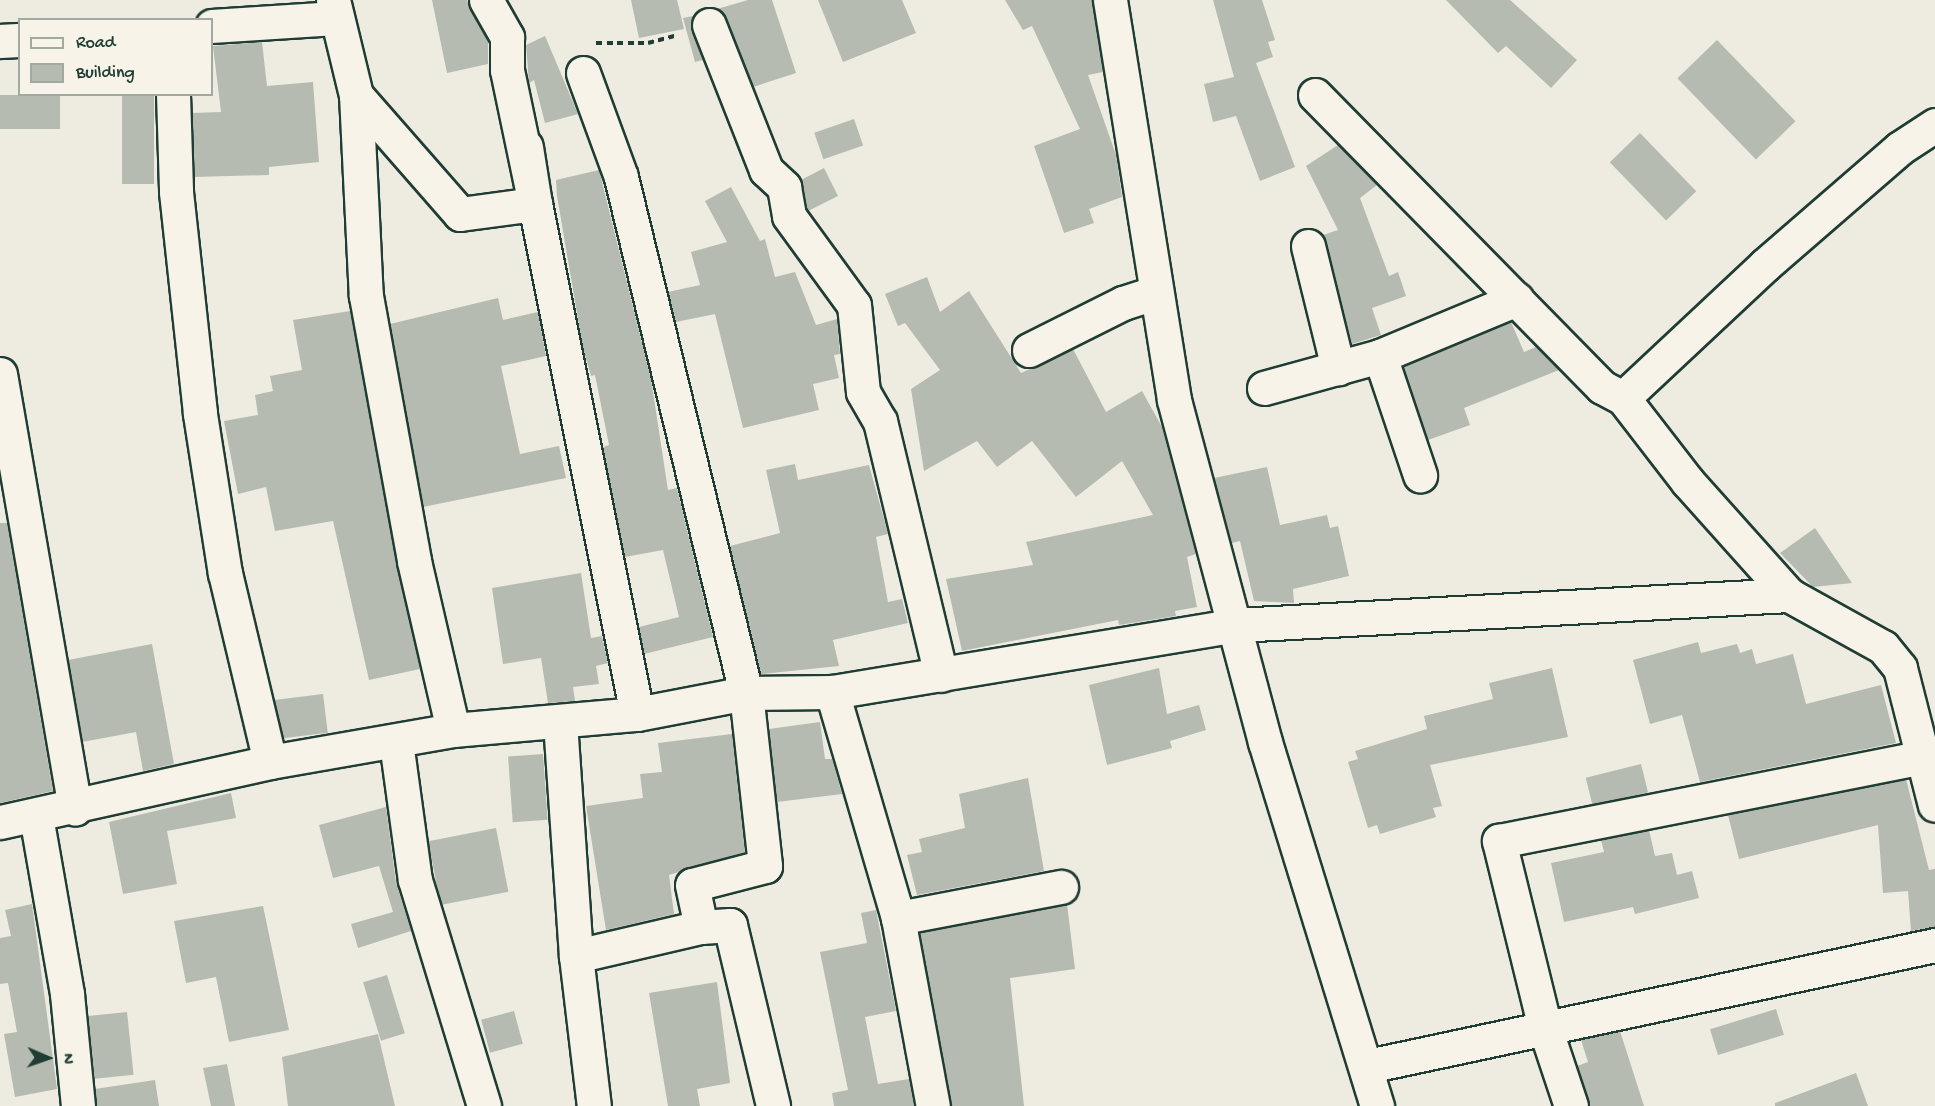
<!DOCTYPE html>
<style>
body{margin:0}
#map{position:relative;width:1935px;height:1106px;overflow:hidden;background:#eeece1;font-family:"Gochi Hand",sans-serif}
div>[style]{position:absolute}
.building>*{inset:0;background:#b5bbb0;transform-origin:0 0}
.path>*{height:4px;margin-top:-2px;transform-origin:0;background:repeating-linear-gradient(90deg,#1f3d34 0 6px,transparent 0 10.5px)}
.roads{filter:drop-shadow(2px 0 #1f3d34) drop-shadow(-2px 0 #1f3d34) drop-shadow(0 2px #1f3d34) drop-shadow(0 -2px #1f3d34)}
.minor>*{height:33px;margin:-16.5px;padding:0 16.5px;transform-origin:16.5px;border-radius:16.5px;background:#f7f3e8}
span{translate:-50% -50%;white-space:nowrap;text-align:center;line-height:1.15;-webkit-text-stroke:5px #f7f3e8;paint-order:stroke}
.legend{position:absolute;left:18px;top:18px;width:195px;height:78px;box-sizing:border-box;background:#f7f3e8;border:2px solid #a1aaa0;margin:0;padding:8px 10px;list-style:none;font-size:18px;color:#1f3d34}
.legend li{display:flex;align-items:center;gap:12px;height:30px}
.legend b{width:30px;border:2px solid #a1aaa0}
.north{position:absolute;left:18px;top:1028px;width:60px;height:60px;-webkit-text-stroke:4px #f7f3e8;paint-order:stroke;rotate:92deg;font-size:16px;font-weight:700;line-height:24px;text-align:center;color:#1f3d34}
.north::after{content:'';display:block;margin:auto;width:21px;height:27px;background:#1f3d34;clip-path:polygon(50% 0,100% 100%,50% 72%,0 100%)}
</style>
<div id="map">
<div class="building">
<div style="clip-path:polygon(432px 0,467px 0,488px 42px,488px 64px,447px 73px)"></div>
<div style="clip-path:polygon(631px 0,677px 0,684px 29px,639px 38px)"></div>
<div style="clip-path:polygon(748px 0,772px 0,796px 73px,753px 87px,726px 18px,717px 9px)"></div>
<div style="clip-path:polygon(818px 0,902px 0,916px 33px,843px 62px)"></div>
<div style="clip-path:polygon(1005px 0,1092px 0,1103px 72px,1088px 75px,1116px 155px,1122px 197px,1089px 209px,1094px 223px,1064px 233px,1034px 146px,1080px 129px,1032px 26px,1023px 30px)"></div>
<div style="clip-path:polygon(1213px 0,1262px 0,1275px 40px,1268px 42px,1273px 57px,1256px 63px,1295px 167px,1260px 181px,1236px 116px,1213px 122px,1204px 84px,1234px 77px)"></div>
<div style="clip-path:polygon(1446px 0,1510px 0,1577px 60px,1551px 88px,1506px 46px,1498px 53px)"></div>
<div style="clip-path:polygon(693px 16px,691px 31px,703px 60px,695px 62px,683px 18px)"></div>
<div style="clip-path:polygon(545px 36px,578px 114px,545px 123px,534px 80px,529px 83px,526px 45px)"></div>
<div style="left:1717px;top:40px;width:113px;height:55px;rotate:46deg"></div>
<div style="clip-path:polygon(262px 42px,267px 86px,313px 82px,319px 162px,269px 167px,269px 175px,194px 177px,192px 113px,221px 112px,213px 46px)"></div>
<div style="left:122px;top:94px;width:32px;height:90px"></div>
<div style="left:0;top:95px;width:60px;height:34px"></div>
<div style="left:854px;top:119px;width:28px;height:42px;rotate:71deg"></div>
<div style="left:1640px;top:133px;width:81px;height:42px;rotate:46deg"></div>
<div style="clip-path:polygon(1338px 145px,1377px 185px,1360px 198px,1389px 276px,1398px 272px,1406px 296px,1372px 308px,1381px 335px,1352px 344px,1323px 235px,1338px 230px,1306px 166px)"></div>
<div style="clip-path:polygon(824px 168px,838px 196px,808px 211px,801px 180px)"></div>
<div style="clip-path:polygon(599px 170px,651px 379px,668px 490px,677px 488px,713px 637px,644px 654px,639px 627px,679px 617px,663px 550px,625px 557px,603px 447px,609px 445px,595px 375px,591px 376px,583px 348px,557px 196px,556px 180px)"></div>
<div style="clip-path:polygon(731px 187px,760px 241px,765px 239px,775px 277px,795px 272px,816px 325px,837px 319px,840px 354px,834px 355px,839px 378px,813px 384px,819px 410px,743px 428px,715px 314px,676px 322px,668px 292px,700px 285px,691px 252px,727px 242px,705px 201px)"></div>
<div style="clip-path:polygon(927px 277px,940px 312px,969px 291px,1021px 373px,1073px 349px,1106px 412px,1142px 391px,1162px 427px,1196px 554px,1187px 557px,1197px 607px,1175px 611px,1176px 616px,1119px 625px,1118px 620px,962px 651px,946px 579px,1033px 565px,1026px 542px,1153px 515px,1122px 461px,1076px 497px,1032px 441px,997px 467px,977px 441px,924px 471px,911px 389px,940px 370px,905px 323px,898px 326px,885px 294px)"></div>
<div style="clip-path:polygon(498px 298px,503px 320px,538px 312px,546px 356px,501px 366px,520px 454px,559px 446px,566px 478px,423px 507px,390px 324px)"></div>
<div style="clip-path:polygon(350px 311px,420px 669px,369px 680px,333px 521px,275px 531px,266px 487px,238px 494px,224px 421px,258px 415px,255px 395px,273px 391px,270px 376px,302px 370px,293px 320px)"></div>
<div style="clip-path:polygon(1511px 322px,1524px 352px,1536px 347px,1559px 370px,1464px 408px,1470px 425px,1428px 440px,1403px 367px)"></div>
<div style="clip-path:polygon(795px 464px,798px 480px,869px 465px,888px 534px,876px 537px,888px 602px,902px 599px,908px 623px,833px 640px,839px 666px,761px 674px,730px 546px,780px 533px,766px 470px)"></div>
<div style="clip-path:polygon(1267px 467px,1280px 525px,1327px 515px,1330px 528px,1338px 526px,1349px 576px,1293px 589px,1294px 603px,1254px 601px,1240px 541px,1232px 543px,1214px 478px)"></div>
<div style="clip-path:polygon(0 523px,7px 523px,53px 791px,0 803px)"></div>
<div style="clip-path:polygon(1815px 528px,1852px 583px,1813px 587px,1780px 553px)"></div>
<div style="clip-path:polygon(581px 573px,591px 638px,602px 636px,608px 663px,596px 666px,599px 684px,573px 687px,575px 701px,548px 703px,541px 658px,503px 664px,492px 588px)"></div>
<div style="clip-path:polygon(1698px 642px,1701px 653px,1737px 644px,1740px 653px,1752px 649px,1756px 664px,1793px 654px,1806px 704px,1881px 685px,1896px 743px,1700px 782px,1682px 715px,1650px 724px,1633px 660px)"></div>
<div style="clip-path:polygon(152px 644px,174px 764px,143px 771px,136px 732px,82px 742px,68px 660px)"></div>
<div style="clip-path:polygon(1159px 668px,1167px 714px,1199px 705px,1206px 730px,1170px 741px,1172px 748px,1107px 765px,1089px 685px)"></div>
<div style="clip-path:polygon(1552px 668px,1568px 737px,1430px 765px,1442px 806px,1433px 808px,1436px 817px,1380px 834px,1377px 825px,1368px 828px,1348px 762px,1358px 759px,1355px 751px,1427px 729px,1424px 716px,1493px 699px,1489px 683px)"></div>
<div style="left:323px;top:694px;width:39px;height:49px;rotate:83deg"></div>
<div style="clip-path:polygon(820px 722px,825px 759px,832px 759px,842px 794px,777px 802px,769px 729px)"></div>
<div style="clip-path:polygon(732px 734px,745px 852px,669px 875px,674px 914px,606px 930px,586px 806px,643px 798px,640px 774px,662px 772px,658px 743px)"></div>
<div style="left:543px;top:754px;width:66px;height:35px;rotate:86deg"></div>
<div style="left:1641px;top:764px;width:29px;height:57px;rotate:76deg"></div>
<div style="clip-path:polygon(1028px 778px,1044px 871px,917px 895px,907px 855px,922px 852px,919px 839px,965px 828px,959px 794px)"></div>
<div style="clip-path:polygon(1906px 779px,1929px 870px,1935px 869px,1935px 927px,1911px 931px,1908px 891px,1883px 893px,1878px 825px,1739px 859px,1728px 815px)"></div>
<div style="clip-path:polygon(231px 793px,236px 818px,167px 831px,177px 884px,123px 894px,109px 822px)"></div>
<div style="clip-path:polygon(386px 807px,396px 883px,411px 931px,358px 948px,351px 924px,393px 912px,379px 866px,333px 878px,319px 825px)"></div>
<div style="left:496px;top:828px;width:65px;height:69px;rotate:79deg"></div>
<div style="clip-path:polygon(1649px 830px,1655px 856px,1672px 853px,1677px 875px,1692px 871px,1699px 898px,1635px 914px,1633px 907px,1564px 922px,1551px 863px,1604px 852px,1601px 840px)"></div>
<div style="clip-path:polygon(32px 904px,57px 1089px,15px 1097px,4px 1034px,17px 1032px,8px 983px,0 984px,0 938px,11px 936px,5px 910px)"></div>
<div style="clip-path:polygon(1067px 904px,1075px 969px,1010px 978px,1024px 1106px,951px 1106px,920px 933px)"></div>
<div style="clip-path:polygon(263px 906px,289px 1030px,229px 1042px,216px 977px,186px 983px,174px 921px)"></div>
<div style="clip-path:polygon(876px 910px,896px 1011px,865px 1017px,878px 1084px,909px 1079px,914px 1106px,834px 1106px,832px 1093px,848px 1090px,820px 952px,867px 943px,861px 913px)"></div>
<div style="left:387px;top:975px;width:61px;height:25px;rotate:73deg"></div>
<div style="clip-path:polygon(717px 982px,730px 1083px,697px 1089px,700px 1106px,668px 1106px,649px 993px)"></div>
<div style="left:1776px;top:1009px;width:27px;height:69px;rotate:73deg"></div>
<div style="left:514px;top:1011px;width:34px;height:34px;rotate:75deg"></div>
<div style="left:127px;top:1012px;width:63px;height:39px;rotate:84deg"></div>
<div style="clip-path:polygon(1620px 1031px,1644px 1106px,1589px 1106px,1577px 1066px,1588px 1062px,1581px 1040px)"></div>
<div style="clip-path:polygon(378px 1034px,395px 1106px,288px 1106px,282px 1057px)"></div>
<div style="clip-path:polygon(227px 1064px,235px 1106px,211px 1106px,203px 1068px)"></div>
<div style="clip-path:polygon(1856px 1073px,1868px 1106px,1775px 1106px,1775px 1103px)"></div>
<div style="clip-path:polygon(155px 1080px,159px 1106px,96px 1106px,95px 1089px)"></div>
</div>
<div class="path">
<div style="left:596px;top:43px;width:52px"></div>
<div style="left:648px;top:43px;width:30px;rotate:-15deg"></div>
</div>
<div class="roads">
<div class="minor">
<div style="left:333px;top:0;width:98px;rotate:76.4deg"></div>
<div style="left:356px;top:95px;width:201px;rotate:87.2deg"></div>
<div style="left:366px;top:296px;width:269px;rotate:79.7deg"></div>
<div style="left:414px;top:561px;width:173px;rotate:77deg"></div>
<div style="left:486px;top:0;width:43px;rotate:60.4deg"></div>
<div style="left:507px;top:37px;width:33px;rotate:90deg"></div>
<div style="left:507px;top:70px;width:137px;rotate:78.2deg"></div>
<div style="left:535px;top:204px;width:58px;rotate:-99deg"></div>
<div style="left:1110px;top:0;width:405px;rotate:80.9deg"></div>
<div style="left:1174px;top:400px;width:354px;rotate:75.1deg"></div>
<div style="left:1265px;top:742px;width:381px;rotate:72.9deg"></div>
<div style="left:709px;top:25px;width:156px;rotate:68.5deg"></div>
<div style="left:766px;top:170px;width:25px;rotate:43deg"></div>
<div style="left:784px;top:187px;width:29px;rotate:80deg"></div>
<div style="left:789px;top:216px;width:110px;rotate:53.9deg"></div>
<div style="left:854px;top:305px;width:87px;rotate:84.1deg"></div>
<div style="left:863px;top:392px;width:34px;rotate:60deg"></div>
<div style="left:880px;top:421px;width:261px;rotate:76.5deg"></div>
<div style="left:212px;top:26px;width:123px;rotate:-3.7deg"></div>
<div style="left:0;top:41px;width:20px;rotate:-3deg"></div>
<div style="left:583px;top:73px;width:111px;rotate:69.9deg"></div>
<div style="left:621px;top:177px;width:531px;rotate:76.38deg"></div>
<div style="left:746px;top:693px;width:174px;rotate:83.7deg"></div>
<div style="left:765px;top:866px;width:75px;rotate:165.4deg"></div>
<div style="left:692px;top:885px;width:43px;rotate:77.9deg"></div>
<div style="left:701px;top:927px;width:29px;rotate:-4deg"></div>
<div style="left:730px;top:925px;width:186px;rotate:76.6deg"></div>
<div style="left:173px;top:94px;width:98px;rotate:88.2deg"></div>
<div style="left:176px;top:192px;width:223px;rotate:83.8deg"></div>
<div style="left:200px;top:414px;width:161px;rotate:81.1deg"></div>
<div style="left:225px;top:573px;width:194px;rotate:76.6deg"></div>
<div style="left:356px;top:95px;width:158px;rotate:48.8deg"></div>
<div style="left:460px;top:214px;width:76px;rotate:-7.6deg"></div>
<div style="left:535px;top:204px;width:520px;rotate:78.69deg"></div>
<div style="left:1315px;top:95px;width:409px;rotate:45.5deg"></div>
<div style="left:1602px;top:387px;width:24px;rotate:28deg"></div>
<div style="left:1623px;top:398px;width:106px;rotate:52.3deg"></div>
<div style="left:1688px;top:482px;width:152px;rotate:48.2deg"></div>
<div style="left:1789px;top:595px;width:107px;rotate:29deg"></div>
<div style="left:1883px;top:647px;width:27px;rotate:51deg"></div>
<div style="left:1900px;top:668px;width:141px;rotate:75.7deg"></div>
<div style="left:1308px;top:246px;width:126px;rotate:76.2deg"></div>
<div style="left:1029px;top:350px;width:105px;rotate:-26.6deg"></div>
<div style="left:1123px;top:303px;width:35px;rotate:-18deg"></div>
<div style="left:1380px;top:356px;width:126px;rotate:71.4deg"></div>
<div style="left:0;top:374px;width:441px;rotate:80.2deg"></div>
<div style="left:1264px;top:388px;width:120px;rotate:-15.4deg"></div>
<div style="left:1380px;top:356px;width:148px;rotate:-22.6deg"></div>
<div style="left:1623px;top:398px;width:195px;rotate:-43.1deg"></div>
<div style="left:1765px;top:265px;width:179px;rotate:-40.9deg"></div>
<div style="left:1900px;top:148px;width:42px;rotate:-33.3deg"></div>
<div style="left:832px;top:692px;width:235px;rotate:73.7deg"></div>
<div style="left:898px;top:918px;width:191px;rotate:79.5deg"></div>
<div style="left:560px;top:722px;width:235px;rotate:86.1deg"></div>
<div style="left:576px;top:956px;width:151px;rotate:83.2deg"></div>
<div style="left:396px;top:742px;width:139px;rotate:82.2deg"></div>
<div style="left:415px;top:880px;width:236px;rotate:73deg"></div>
<div style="left:36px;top:816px;width:181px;rotate:80.1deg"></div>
<div style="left:67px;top:994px;width:113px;rotate:84.4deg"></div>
<div style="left:0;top:822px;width:277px;rotate:-12.5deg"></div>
<div style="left:270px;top:762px;width:186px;rotate:-9.9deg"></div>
<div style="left:453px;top:730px;width:185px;rotate:-5deg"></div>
<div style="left:637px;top:714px;width:111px;rotate:-10.9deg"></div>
<div style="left:746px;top:693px;width:86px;rotate:-0.7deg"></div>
<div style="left:832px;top:692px;width:411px;rotate:-9.4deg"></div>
<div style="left:1237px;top:625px;width:553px;rotate:-3.11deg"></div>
<div style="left:898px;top:918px;width:166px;rotate:-10.8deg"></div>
<div style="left:576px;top:956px;width:128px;rotate:-13.1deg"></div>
<div style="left:1368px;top:1066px;width:580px;rotate:-12.05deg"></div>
<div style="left:1571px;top:1106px;width:82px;rotate:-108.4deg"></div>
<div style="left:1545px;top:1028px;width:193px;rotate:-103.8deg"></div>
<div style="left:1499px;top:841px;width:431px;rotate:-11.2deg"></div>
</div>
</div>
<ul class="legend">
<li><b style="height:8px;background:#f7f3e8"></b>Road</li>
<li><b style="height:16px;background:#b5bbb0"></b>Building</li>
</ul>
<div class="north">N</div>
</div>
